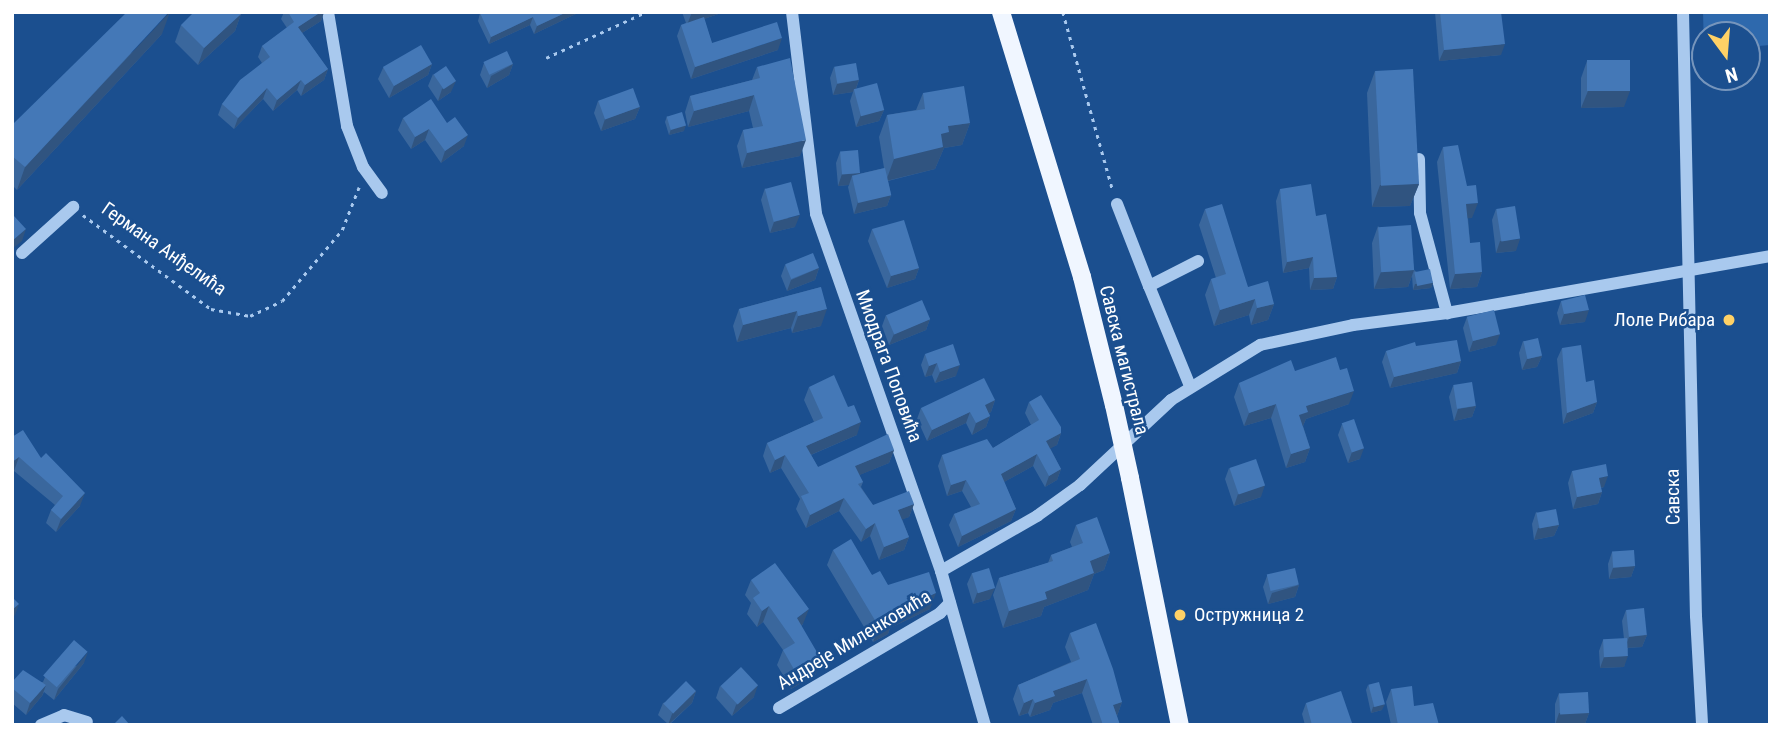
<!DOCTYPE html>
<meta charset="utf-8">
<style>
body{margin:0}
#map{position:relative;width:1782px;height:737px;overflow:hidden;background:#1b4f8f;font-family:"Roboto Condensed",sans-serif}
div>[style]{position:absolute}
.green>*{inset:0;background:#2e69ad}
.path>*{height:2.5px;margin-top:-1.25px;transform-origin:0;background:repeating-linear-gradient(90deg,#a9c9ee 0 3.5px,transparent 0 8.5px)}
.minor>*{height:12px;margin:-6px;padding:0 6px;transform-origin:6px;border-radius:6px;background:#a9c9ee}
.major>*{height:18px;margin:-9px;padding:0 9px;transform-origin:9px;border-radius:9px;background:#f0f6ff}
.major-bridge>*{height:18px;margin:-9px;padding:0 9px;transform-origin:9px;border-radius:9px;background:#f0f6ff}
.wall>*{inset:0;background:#3a679d}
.shaded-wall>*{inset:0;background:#305480}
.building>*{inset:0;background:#4478b7;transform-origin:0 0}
.dots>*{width:19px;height:19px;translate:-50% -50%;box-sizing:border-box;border:4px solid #1b4f8f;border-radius:50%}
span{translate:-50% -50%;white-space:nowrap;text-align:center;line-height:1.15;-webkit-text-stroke:5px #1b4f8f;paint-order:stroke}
.street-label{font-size:19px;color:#fff}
.poi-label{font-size:19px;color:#fff}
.right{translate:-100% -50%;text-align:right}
.left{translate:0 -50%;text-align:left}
.frame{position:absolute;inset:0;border:14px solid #fff;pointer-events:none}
.north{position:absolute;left:1691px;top:21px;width:70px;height:70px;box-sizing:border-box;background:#1b4f8f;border:2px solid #7695bc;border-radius:50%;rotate:164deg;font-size:19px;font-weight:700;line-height:28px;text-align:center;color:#fff}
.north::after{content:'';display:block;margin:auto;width:24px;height:32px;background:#ffd166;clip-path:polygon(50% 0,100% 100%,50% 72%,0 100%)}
</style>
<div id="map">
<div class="green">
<div style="clip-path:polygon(1703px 12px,1770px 12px,1770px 45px,1747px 47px,1747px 35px,1705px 35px,1704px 51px)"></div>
</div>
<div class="path">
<div style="left:1063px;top:12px;width:186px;rotate:74.4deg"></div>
<div style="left:546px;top:58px;width:110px;rotate:-24.7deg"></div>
<div style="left:83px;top:215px;width:159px;rotate:36.3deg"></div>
<div style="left:211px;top:309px;width:40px;rotate:10deg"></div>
<div style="left:250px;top:316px;width:35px;rotate:-25deg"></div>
<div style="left:282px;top:301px;width:93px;rotate:-49.8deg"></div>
<div style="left:342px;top:230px;width:46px;rotate:-68.4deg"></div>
</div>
<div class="minor">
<div style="left:328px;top:12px;width:116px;rotate:80.5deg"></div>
<div style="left:347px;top:126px;width:44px;rotate:68.7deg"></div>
<div style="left:363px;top:167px;width:32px;rotate:54deg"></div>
<div style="left:792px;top:12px;width:203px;rotate:83.2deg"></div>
<div style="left:816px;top:214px;width:378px;rotate:70.7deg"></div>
<div style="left:941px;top:571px;width:160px;rotate:74.1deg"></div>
<div style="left:1683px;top:12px;width:604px;rotate:88.77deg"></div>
<div style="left:1696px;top:616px;width:109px;rotate:86.8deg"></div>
<div style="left:1419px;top:159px;width:54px;rotate:88.9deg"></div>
<div style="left:1420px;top:213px;width:104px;rotate:74.9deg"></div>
<div style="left:1117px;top:204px;width:88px;rotate:68.7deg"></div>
<div style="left:22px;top:253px;width:69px;rotate:-42deg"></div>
<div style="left:1190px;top:386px;width:108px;rotate:-112.3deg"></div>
<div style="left:1149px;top:286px;width:55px;rotate:-27deg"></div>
<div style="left:941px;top:571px;width:111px;rotate:-29.8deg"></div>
<div style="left:1037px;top:516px;width:53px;rotate:-35.8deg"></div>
<div style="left:1080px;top:485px;width:125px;rotate:-43deg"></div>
<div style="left:1171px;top:400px;width:105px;rotate:-31.7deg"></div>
<div style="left:1260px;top:345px;width:95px;rotate:-12.1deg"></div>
<div style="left:1353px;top:325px;width:95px;rotate:-7.3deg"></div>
<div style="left:1447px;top:313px;width:328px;rotate:-10deg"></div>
<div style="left:779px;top:708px;width:187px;rotate:-30.5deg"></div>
<div style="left:940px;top:613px;width:14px;rotate:-45deg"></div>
<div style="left:41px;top:725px;width:25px;rotate:-23deg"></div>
<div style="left:64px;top:715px;width:24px;rotate:17deg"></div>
</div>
<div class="major">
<div style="left:1001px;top:12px;width:277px;rotate:73deg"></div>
<div style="left:1082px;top:277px;width:132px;rotate:76deg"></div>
<div style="left:1130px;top:478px;width:252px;rotate:78.6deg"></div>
</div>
<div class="major-bridge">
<div style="left:1114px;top:405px;width:75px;rotate:77.6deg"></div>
</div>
<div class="wall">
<div style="clip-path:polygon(284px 12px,324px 12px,321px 21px,302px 33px,328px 69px,324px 80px,301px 96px,297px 90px,273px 111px,263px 99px,234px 129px,218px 115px,222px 104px,262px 63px,258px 57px,262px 46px,287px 28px,281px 19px)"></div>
<div style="clip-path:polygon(580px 12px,534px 34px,530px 25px,489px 44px,478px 21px,480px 13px)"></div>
<div style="clip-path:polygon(682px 12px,724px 12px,704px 19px,712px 43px,778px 50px,691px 79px,677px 36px,681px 25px,686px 23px)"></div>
<div style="clip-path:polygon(1435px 12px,1501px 12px,1501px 55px,1439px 61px)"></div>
<div style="clip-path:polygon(241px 14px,235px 31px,198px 65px,175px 42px,181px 25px)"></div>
<div style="clip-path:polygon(162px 34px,17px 190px,12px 185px,12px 125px)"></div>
<div style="clip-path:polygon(1587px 61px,1624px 107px,1581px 108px,1581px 78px)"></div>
<div style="clip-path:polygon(484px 63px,513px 64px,509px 75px,487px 88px,480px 75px)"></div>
<div style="clip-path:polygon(432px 64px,428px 75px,389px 98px,378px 79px,383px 68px)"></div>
<div style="clip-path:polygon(757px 67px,800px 156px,742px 168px,737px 146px,743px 130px,753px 128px,749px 111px,688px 127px,685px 112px,690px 96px,752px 80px)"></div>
<div style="clip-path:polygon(834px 67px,859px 80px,856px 89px,884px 110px,879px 121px,856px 127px,850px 101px,853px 92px,833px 95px,830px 78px)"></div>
<div style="clip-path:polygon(1375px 71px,1419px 184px,1410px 206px,1372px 207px,1367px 93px)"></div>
<div style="clip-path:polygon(433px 74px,451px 92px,438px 101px,428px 86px)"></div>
<div style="clip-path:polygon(923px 93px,970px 123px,962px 145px,944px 148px,935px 169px,888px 181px,891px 195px,887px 206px,854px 214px,848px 187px,849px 185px,838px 186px,836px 163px,840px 152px,860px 173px,859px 174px,884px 168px,879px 137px,887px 115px,916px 110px)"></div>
<div style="clip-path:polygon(598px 101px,640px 107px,635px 119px,601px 131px,594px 113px)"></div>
<div style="clip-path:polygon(667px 116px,684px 131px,669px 135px,665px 122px)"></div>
<div style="clip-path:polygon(403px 118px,447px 123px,464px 146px,441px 163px,425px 140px,411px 149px,398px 130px)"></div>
<div style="clip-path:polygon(1443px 147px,1472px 218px,1468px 218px,1470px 243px,1482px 272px,1477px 287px,1450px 289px,1437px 162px)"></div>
<div style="clip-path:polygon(765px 188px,795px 227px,770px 233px,761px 200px)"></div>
<div style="clip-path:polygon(1280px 189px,1316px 216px,1337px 277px,1333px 289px,1310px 290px,1309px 268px,1283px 273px,1276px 201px)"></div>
<div style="clip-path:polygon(1205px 209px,1248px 287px,1274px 304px,1268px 320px,1251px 325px,1249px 315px,1214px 326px,1205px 295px,1211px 279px,1216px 278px,1199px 225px)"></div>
<div style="clip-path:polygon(1496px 209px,1516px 251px,1496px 253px,1492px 220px)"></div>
<div style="clip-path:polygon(1378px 226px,1414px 270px,1433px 283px,1431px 288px,1413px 290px,1412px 276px,1408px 287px,1374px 289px,1372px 243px)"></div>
<div style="clip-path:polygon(872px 229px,919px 268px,915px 279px,887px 288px,868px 241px)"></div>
<div style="clip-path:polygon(785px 265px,819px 268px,815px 280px,787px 291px,781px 276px)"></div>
<div style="clip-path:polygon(821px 287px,821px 326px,792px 333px,791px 328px,737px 342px,733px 326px,739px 309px)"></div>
<div style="clip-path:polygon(1561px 301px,1585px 322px,1560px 325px,1557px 313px)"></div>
<div style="clip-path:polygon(886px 315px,930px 319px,926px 330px,889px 345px,882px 326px)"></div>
<div style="clip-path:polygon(1467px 317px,1496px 345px,1469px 352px,1463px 328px)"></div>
<div style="clip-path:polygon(1523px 341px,1542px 356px,1537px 367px,1522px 370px,1519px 353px)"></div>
<div style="clip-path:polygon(1416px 346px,1461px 361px,1457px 373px,1390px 388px,1382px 362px,1386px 351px)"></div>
<div style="clip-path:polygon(1562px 348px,1586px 382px,1597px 402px,1593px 413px,1563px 424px,1557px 359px)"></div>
<div style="clip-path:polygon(925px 354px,956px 376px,935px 383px,932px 375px,925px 377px,921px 365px)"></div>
<div style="clip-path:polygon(1295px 371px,1349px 404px,1306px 419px,1303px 426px,1310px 448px,1305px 462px,1286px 468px,1271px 418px,1244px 426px,1234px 397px,1239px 383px)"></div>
<div style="clip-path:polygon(1453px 386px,1476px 406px,1472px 417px,1454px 421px,1449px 397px)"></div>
<div style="clip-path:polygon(809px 387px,857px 435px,811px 455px,818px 467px,894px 450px,889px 463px,859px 475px,863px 482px,861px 487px,873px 505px,914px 504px,909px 517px,902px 519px,909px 537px,904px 550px,879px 560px,870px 536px,861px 542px,839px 511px,806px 528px,796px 509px,800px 499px,781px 468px,770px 473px,763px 456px,767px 443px,814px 422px,804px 400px)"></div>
<div style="clip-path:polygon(995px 400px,991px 412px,989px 413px,990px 416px,986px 427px,972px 435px,966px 423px,927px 441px,917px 419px,921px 408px)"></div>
<div style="clip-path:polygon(1029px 402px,1061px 433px,1057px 445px,1050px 448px,1061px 469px,1057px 480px,1045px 487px,1033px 466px,1004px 482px,1016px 509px,1011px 521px,958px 547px,949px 525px,954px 514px,971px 507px,962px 491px,947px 496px,938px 466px,942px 455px,993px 448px,1031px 425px,1025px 413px)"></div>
<div style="clip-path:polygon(1342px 424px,1360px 459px,1348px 463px,1338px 435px)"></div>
<div style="clip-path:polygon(12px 437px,41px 458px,80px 506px,56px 532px,46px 523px,51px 510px,55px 505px,14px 471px)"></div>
<div style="clip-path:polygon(1229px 468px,1261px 497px,1234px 506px,1225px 479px)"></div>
<div style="clip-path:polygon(1572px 471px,1604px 487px,1601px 488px,1602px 492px,1598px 504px,1573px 509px,1568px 483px)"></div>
<div style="clip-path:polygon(1536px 512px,1559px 525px,1554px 536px,1534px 540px,1532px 524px)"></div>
<div style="clip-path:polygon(1076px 525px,1110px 553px,1104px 570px,1094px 574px,1088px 590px,1044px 607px,1041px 616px,1003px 628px,993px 595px,999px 578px,1048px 563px,1051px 555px,1072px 547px,1070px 542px)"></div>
<div style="clip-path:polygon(833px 550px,888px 585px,930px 609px,890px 628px,888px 634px,873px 642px,827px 565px)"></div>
<div style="clip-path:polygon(1612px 552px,1635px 566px,1631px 577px,1609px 579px,1608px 564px)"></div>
<div style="clip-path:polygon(972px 573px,990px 599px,973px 604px,967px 584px)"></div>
<div style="clip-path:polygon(1267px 576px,1299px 585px,1295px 597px,1268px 604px,1263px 587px)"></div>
<div style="clip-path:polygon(751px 580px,803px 624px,801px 626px,816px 674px,791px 689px,777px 665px,783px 650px,763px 622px,757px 627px,747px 614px,751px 603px,745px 595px)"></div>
<div style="clip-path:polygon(1626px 610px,1647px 635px,1642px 647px,1628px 648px,1624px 667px,1600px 668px,1599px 651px,1603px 640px,1624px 639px,1622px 621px)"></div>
<div style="clip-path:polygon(1070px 633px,1122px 702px,1117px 716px,1120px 725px,1093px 725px,1082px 693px,1053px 703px,1050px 710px,1030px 717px,1028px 713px,1019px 716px,1013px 699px,1018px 685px,1071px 662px,1065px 647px)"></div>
<div style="clip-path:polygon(84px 663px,54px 700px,44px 692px,42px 696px,26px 715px,12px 703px,12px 682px,43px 682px,45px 677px)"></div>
<div style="clip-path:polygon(1368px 685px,1382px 710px,1371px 713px,1366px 690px)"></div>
<div style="clip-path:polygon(720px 686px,754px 697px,732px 716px,716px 698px)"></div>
<div style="clip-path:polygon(1391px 689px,1414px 706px,1439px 725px,1391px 725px,1386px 702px)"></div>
<div style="clip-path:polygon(696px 691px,692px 703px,669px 725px,658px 715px,663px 703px)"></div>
<div style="clip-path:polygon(1559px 693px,1589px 713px,1585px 724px,1555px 725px,1555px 704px)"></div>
<div style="clip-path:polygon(1306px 703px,1352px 725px,1305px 725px,1302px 714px)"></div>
</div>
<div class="shaded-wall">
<div style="clip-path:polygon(170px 12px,162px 34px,17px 190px,25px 167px)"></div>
<div style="clip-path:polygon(321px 12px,324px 12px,321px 21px,294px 38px,298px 27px)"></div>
<div style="clip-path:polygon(567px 12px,580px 12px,534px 34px,537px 26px)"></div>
<div style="clip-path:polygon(692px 12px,724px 12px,687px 25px)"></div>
<div style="clip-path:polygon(241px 14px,235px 31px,198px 65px,204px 48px)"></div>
<div style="clip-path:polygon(533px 17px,530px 25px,489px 44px,491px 37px)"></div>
<div style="clip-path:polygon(782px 38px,778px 50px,691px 79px,695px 67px)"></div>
<div style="clip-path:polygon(1505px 44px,1501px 55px,1439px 61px,1444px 50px)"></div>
<div style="clip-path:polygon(432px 64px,428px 75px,389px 98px,394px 86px)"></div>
<div style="clip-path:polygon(513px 64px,509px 75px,487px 88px,491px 76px)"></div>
<div style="clip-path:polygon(328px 69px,324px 80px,301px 96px,305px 85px)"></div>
<div style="clip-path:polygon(301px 80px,297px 90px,273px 111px,277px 100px)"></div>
<div style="clip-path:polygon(859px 80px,855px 91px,854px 89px,853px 92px,833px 95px,837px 84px)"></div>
<div style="clip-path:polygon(456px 81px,451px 92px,438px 101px,442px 89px)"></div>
<div style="clip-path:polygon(267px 88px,263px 99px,234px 129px,238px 118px)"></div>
<div style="clip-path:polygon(1588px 91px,1630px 91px,1624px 107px,1581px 108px)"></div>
<div style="clip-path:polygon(754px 95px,749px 111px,688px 127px,694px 111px)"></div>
<div style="clip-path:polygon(640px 107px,635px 119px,601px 131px,605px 119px)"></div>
<div style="clip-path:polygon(884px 110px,879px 121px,856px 127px,861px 115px)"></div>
<div style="clip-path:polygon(970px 123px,962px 145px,944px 148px,935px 169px,886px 181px,894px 159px,941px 134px,948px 126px)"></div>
<div style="clip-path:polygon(686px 125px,684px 131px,669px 135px,671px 129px)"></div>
<div style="clip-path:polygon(429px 129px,425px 140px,411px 149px,415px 137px)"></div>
<div style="clip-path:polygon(468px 135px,464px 146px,441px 163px,445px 151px)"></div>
<div style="clip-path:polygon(806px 140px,800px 156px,742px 168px,747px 153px)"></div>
<div style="clip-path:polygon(860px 173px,855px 184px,852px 176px,849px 185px,838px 186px,842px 174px)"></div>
<div style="clip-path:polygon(1419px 184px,1410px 206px,1372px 207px,1380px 185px)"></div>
<div style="clip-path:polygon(891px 195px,887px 206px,854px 214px,858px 202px)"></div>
<div style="clip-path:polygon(1478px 203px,1472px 218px,1461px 219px,1466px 204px)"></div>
<div style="clip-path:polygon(800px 215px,795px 227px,770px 233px,774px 222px)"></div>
<div style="clip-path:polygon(26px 229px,22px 241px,12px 249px,12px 241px)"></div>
<div style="clip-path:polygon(1520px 239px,1516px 251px,1496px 253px,1500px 241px)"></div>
<div style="clip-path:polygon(1313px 257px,1309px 268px,1283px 273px,1287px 262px)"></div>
<div style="clip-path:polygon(819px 268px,815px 280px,787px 291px,791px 280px)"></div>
<div style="clip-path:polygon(919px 268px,915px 279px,887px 288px,891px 276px)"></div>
<div style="clip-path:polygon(1414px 270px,1408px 287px,1374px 289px,1381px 272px)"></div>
<div style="clip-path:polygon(1482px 272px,1477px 287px,1450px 289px,1455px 274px)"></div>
<div style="clip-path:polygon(1337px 277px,1333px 289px,1310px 290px,1314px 278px)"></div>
<div style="clip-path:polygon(1433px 283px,1431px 288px,1413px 290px,1415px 284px)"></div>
<div style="clip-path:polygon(1255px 299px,1249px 315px,1214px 326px,1220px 310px)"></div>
<div style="clip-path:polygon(1274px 304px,1268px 320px,1251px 325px,1257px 308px)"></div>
<div style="clip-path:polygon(827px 309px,821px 326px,792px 333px,798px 316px)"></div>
<div style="clip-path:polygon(1589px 310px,1585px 322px,1560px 325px,1564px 314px)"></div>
<div style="clip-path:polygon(797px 311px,791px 328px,737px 342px,743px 325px)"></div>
<div style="clip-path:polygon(930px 319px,926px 330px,889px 345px,894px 334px)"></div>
<div style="clip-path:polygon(1500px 334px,1496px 345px,1469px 352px,1473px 341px)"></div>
<div style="clip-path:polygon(1542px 356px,1537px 367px,1522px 370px,1527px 359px)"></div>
<div style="clip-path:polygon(1461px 361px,1457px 373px,1390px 388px,1394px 377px)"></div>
<div style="clip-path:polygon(937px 363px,932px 375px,925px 377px,929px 366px)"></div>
<div style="clip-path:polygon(960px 365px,956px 376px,935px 383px,940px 372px)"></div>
<div style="clip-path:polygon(1354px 391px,1349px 404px,1306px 419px,1303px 426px,1294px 429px,1299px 415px,1306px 406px)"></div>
<div style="clip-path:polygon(995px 400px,991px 412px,981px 417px,985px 405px)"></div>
<div style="clip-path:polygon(1597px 402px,1593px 413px,1563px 424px,1567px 413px)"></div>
<div style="clip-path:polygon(1276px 404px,1271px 418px,1244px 426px,1249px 413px)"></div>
<div style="clip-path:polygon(1476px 406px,1472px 417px,1454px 421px,1458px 409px)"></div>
<div style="clip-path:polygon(970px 412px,966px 423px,927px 441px,932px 430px)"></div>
<div style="clip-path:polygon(990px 416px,986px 427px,972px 435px,976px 423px)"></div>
<div style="clip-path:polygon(861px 422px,857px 435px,801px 459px,806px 446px)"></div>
<div style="clip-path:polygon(1061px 433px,1057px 445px,1042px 453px,1046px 441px)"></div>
<div style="clip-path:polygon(1310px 448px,1305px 462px,1286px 468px,1291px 454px)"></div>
<div style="clip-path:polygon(1364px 448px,1360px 459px,1348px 463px,1352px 452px)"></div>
<div style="clip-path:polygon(894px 450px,889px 463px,850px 479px,855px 466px)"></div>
<div style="clip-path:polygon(1037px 454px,1033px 466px,997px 486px,1001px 474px)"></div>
<div style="clip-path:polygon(785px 455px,781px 468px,770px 473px,775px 460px)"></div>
<div style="clip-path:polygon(19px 457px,14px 471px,12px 472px,12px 462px)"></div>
<div style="clip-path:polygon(1061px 469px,1057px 480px,1045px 487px,1049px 476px)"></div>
<div style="clip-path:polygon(1608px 476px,1604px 487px,1595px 489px,1599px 478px)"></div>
<div style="clip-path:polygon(966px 480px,962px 491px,947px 496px,951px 485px)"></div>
<div style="clip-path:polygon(1265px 485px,1261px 497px,1234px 506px,1238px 494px)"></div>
<div style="clip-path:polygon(1602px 492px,1598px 504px,1573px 509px,1577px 497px)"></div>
<div style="clip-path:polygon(85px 493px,80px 506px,56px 532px,61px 519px)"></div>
<div style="clip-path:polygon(844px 498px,839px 511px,806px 528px,810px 515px)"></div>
<div style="clip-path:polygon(914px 504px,909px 517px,894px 523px,898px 510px)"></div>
<div style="clip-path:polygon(1016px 509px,1011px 521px,958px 547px,962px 536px)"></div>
<div style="clip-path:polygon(875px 523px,870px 536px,861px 542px,866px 529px)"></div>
<div style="clip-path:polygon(1559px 525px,1554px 536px,1534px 540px,1538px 528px)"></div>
<div style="clip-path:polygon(909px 537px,904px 550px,879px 560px,884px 547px)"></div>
<div style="clip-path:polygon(1110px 553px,1104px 570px,1094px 574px,1088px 590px,1044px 607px,1041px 616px,1003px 628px,1009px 611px,1045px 592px,1090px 561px)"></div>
<div style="clip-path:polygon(1635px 566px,1631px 577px,1609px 579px,1613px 568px)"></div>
<div style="clip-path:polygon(1299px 585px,1295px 597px,1268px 604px,1272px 593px)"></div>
<div style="clip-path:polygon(995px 588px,990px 599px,973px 604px,977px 593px)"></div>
<div style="clip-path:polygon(936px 593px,930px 609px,890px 628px,888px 634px,873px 642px,879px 627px,891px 614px)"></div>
<div style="clip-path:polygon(19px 604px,15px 615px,12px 618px,12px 610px)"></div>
<div style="clip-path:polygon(769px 606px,763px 622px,757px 627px,762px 611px)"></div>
<div style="clip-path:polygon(809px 609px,803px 624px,791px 633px,797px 618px)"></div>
<div style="clip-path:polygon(1647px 635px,1642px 647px,1625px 648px,1629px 637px)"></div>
<div style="clip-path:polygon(88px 652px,84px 663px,54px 700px,58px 689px)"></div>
<div style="clip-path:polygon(1628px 656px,1624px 667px,1600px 668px,1604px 657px)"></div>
<div style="clip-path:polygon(821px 659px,816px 674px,791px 689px,796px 673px)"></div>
<div style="clip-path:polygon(1087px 679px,1082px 693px,1053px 703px,1050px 710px,1030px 717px,1035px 703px,1053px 691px)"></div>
<div style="clip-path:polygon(46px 685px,42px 696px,26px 715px,30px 703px)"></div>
<div style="clip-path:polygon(758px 685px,754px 697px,732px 716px,736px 705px)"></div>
<div style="clip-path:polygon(696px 691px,692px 703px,668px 725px,672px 714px)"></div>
<div style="clip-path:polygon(1033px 699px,1028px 713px,1019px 716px,1024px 703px)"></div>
<div style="clip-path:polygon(1122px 702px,1117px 716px,1113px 705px)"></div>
<div style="clip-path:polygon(1385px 704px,1382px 710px,1371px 713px,1373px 707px)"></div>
<div style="clip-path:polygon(1559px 713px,1589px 713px,1585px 724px,1555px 725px)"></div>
</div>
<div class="building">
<div style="clip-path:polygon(127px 12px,169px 12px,25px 167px,12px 156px,12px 125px)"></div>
<div style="clip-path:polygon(194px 12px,240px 12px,241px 14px,204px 48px,181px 25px)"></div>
<div style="clip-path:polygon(288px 12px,321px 12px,298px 27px,328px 69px,305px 85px,301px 80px,277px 100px,267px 88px,238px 118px,222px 104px,240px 80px,270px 57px,262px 46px,294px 22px)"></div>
<div style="clip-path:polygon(483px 12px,567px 12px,537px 26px,533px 17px,491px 37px,480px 13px)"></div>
<div style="clip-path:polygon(1440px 12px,1501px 12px,1505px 44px,1444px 50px)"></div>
<div style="clip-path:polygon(704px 17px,712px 43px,777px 22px,782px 38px,695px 67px,681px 25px)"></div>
<div style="left:421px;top:45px;width:22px;height:44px;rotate:60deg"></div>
<div style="left:507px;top:51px;width:14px;height:26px;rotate:65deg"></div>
<div style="clip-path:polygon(790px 58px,806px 140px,747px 153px,743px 130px,763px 126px,754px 95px,694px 111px,690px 96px,760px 78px,757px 67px)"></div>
<div style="left:1630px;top:60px;width:31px;height:43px;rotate:90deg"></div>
<div style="left:856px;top:63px;width:17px;height:22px;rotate:80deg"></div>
<div style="left:446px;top:66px;width:18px;height:15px;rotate:56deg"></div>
<div style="left:1413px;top:69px;width:115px;height:38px;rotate:87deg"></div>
<div style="left:877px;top:83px;width:28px;height:24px;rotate:75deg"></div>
<div style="clip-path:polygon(964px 86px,970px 123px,948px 126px,949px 132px,941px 134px,943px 147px,894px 159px,887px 115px,925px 109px,923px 93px)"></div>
<div style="left:633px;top:88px;width:20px;height:37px;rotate:70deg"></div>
<div style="clip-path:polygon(431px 99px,447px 123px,455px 117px,468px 135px,445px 151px,429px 129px,415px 137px,403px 118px)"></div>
<div style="left:682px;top:112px;width:14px;height:16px;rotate:73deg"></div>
<div style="clip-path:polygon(1458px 145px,1467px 186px,1476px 185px,1478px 203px,1466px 204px,1470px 243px,1480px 242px,1482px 272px,1455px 274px,1443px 147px)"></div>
<div style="left:858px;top:150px;width:23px;height:18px;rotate:85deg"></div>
<div style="left:885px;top:168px;width:28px;height:34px;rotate:77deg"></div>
<div style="left:791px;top:182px;width:34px;height:27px;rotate:75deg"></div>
<div style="clip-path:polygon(1311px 184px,1316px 216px,1326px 214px,1337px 277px,1314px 278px,1313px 257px,1287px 262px,1280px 189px)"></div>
<div style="clip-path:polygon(1222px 204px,1248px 287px,1268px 281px,1274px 304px,1257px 308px,1255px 299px,1220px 310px,1211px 279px,1226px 274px,1205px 209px)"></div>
<div style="left:1515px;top:206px;width:33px;height:19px;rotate:81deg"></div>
<div style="clip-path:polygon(14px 216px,26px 229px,12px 241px,12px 217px)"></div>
<div style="clip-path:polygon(904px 220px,919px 268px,891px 276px,872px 229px)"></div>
<div style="left:1411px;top:225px;width:45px;height:33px;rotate:86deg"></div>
<div style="left:813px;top:253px;width:16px;height:30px;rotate:68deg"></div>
<div style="left:1430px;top:269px;width:14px;height:16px;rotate:78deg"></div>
<div style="clip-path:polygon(821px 287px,827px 309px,798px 316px,797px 311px,743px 325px,739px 309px)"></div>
<div style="clip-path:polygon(1585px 295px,1589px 310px,1564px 314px,1561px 301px)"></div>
<div style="left:922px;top:300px;width:21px;height:39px;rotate:67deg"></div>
<div style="left:1494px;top:310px;width:25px;height:28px;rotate:76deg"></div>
<div style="left:1538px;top:338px;width:18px;height:15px;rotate:77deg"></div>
<div style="clip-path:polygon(1457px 340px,1461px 361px,1394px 377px,1386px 351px,1415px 342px,1416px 346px)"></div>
<div style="clip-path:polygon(953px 344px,960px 365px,940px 372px,937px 363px,929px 366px,925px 354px)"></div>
<div style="clip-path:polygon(1581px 345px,1586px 382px,1594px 380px,1597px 402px,1567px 413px,1562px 348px)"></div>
<div style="clip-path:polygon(1336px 357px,1340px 370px,1347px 368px,1354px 391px,1306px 406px,1308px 412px,1299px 415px,1310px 448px,1291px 454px,1276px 404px,1249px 413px,1239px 383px,1291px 360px,1295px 371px)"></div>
<div style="clip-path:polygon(834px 375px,848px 407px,854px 405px,861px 422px,806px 446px,818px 467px,888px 434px,894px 450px,855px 466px,863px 482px,858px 484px,873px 505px,909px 491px,914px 504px,898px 510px,909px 537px,884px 547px,875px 523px,866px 529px,844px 498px,810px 515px,801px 496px,809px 493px,785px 455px,775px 460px,767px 443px,823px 418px,809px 387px)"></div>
<div style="clip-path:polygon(984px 378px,995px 400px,985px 405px,990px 416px,976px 423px,970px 412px,932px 430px,921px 408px)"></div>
<div style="left:1472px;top:382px;width:24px;height:19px;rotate:81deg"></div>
<div style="clip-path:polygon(1041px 395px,1061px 427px,1061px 433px,1046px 441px,1061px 469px,1049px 476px,1037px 454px,1001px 474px,1016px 509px,962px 536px,954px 514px,980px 504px,966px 480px,951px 485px,942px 455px,987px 439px,993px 448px,1039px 420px,1029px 402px)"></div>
<div style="left:1354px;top:419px;width:31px;height:13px;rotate:71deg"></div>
<div style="clip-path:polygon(23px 430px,41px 458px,46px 453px,85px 493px,61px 519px,51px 510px,63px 496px,19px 457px,12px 462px,12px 437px)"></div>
<div style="left:1256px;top:459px;width:28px;height:28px;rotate:71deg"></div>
<div style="clip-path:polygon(1606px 464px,1608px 476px,1599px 478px,1602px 492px,1577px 497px,1572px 471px)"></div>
<div style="left:1556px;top:509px;width:16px;height:20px;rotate:79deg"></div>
<div style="clip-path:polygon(1097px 517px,1110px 553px,1090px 561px,1094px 573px,1045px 592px,1047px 599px,1009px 611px,999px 578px,1053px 561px,1051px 555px,1083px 543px,1076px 525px)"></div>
<div style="clip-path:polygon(851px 539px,872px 575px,880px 571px,888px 585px,929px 572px,936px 593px,891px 614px,893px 618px,879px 627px,833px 550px)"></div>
<div style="left:1634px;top:550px;width:16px;height:22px;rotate:86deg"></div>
<div style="clip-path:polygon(775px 563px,809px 609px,797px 618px,821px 659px,796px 673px,783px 650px,795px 643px,769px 606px,762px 611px,753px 598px,760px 593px,751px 580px)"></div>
<div style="left:989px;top:568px;width:21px;height:18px;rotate:73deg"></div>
<div style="left:1295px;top:568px;width:17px;height:29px;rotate:77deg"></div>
<div style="clip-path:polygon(12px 597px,19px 604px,12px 610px)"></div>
<div style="left:1644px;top:608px;width:27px;height:18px;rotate:84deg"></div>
<div style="clip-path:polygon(1096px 623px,1113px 669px,1122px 702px,1113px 705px,1120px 725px,1103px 725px,1087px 679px,1053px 691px,1055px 696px,1035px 703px,1033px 699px,1024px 703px,1018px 685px,1080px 659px,1070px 633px)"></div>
<div style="left:1627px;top:638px;width:18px;height:24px;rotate:87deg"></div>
<div style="left:74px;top:640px;width:18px;height:47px;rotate:41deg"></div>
<div style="left:741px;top:667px;width:25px;height:28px;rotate:47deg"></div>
<div style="clip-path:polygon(23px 670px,46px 685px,30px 703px,12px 688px,12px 682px)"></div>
<div style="left:686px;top:681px;width:14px;height:32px;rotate:45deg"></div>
<div style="left:1379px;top:682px;width:23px;height:11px;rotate:75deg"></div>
<div style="clip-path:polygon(1412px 686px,1414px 706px,1433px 703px,1439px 725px,1398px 725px,1391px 689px)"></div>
<div style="clip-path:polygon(1341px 691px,1352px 723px,1346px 725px,1312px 725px,1306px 703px)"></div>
<div style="left:1588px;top:692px;width:21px;height:29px;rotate:87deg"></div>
<div style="clip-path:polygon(122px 716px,130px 725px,113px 725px)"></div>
</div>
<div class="dots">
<div style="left:1729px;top:320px;background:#ffd166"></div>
<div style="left:1180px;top:615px;background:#ffd166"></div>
</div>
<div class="street-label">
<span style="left:164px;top:249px;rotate:35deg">Германа Анђелића</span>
<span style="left:1124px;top:360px;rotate:76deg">Савска магистрала</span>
<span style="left:889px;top:366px;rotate:70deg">Миодрага Поповића</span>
<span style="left:1673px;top:497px;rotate:-91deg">Савска</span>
<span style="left:854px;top:640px;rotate:-31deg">Андреје Миленковића</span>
</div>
<div class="poi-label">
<span class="right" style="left:1715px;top:320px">Лоле Рибара</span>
<span class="left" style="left:1194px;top:615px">Остружница 2</span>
</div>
<div class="frame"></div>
<div class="north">N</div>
</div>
